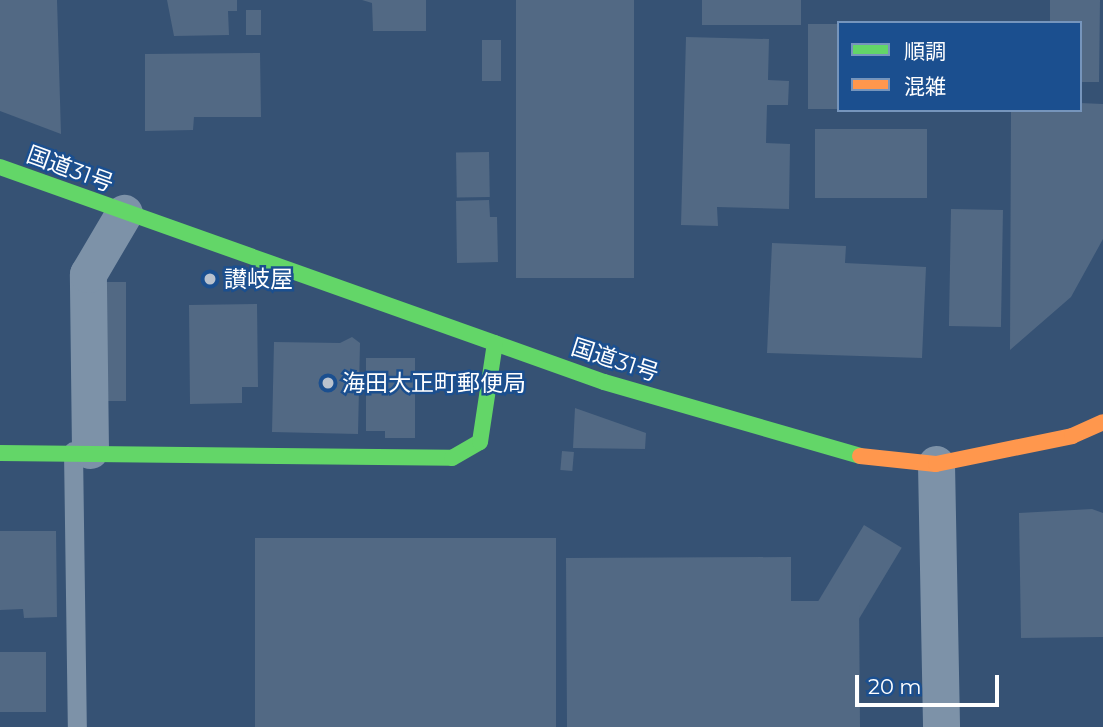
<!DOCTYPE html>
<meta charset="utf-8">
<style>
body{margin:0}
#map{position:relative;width:1103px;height:727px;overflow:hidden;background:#365274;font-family:Montserrat,"Noto Sans JP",sans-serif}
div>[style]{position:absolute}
.building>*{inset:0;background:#526984;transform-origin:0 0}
.lane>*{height:19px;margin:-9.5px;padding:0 9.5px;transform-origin:9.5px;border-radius:9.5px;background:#7d92a8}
.street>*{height:37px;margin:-18.5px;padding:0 18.5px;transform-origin:18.5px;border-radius:18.5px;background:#7d92a8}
.fast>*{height:16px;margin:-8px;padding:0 8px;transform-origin:8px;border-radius:8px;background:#63d668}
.slow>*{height:16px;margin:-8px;padding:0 8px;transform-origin:8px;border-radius:8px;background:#ff974d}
.dots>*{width:19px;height:19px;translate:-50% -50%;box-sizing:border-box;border:4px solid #1b4f8f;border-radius:50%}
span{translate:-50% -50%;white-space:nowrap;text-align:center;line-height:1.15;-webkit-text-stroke:5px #1b4f8f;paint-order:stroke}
.street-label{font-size:23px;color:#fff}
.poi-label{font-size:23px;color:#fff}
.left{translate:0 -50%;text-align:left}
.legend{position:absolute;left:837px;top:21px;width:245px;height:91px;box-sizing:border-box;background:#1b4f8f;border:2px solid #7695bc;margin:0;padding:9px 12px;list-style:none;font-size:21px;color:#fff}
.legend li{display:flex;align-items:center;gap:14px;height:35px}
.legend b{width:35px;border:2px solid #7695bc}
.scale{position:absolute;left:855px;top:675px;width:144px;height:32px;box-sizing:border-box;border:4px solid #fff;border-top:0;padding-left:9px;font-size:21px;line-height:24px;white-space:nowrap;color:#fff;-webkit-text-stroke:5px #1b4f8f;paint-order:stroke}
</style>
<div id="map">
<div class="building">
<div style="clip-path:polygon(0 0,57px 0,61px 134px,0 111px)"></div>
<div style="clip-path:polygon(167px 0,237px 0,237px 11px,228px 11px,229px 35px,174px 36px)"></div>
<div style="clip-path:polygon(362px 0,426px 0,426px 31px,373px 31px,372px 3px)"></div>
<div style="left:516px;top:0;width:118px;height:278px"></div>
<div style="left:702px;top:0;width:99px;height:25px"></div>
<div style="clip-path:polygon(1050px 0,1100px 0,1099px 82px,1080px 82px,1080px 23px,1050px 23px)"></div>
<div style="left:246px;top:10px;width:15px;height:25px"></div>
<div style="left:839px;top:24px;width:85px;height:31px;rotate:90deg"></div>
<div style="clip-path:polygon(686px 37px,769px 39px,768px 80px,789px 81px,788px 105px,767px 105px,766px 143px,790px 144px,789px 209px,717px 207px,718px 226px,681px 225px)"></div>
<div style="left:482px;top:40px;width:19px;height:41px"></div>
<div style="clip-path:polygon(260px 53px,261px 117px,194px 117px,193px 130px,145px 131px,145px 54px)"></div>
<div style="clip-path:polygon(1080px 103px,1103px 104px,1103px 239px,1071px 297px,1010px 350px,1011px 110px,1080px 110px)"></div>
<div style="left:815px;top:129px;width:112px;height:69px"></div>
<div style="left:489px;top:152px;width:45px;height:33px;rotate:89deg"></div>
<div style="clip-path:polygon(489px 200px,490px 217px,497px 217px,498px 262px,457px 263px,456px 201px)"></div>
<div style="left:951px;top:209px;width:52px;height:117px;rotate:1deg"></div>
<div style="clip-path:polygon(772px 243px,846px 246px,845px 263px,926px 267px,922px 358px,767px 353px)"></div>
<div style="left:105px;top:282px;width:21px;height:119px"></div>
<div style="clip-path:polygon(257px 304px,258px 387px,242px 387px,242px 403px,190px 404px,189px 305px)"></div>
<div style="clip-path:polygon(352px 337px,360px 343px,358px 434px,272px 432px,274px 342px,340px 343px)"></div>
<div style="clip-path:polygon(366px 358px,415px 358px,415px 438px,385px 438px,385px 431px,366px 431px)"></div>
<div style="clip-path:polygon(575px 408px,646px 433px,645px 449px,573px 448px)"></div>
<div style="left:562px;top:451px;width:12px;height:19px;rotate:5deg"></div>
<div style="clip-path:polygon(1092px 509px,1103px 513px,1103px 637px,1021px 638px,1019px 513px)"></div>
<div style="left:864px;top:525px;width:44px;height:202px;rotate:31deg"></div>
<div style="clip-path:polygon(0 531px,56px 531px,57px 617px,24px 618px,23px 609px,0 610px)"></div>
<div style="left:556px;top:538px;width:189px;height:301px;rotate:90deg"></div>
<div style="clip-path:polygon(791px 557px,791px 601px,859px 601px,860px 727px,567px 727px,566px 558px)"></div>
<div style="left:0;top:652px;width:46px;height:60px"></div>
</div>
<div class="lane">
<div style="left:73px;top:451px;width:276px;rotate:89.2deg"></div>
</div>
<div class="street">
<div style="left:90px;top:450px;width:176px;rotate:-90.7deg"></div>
<div style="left:88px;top:274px;width:71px;rotate:-59.5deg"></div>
<div style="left:936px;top:464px;width:263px;rotate:88.9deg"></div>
</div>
<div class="fast">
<div style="left:0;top:167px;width:641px;rotate:19.59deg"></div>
<div style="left:604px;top:382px;width:266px;rotate:16.1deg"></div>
<div style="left:0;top:453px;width:452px;rotate:0.6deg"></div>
<div style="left:452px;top:458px;width:32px;rotate:-30deg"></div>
<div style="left:480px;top:442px;width:100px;rotate:-81.4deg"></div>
</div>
<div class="slow">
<div style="left:860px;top:456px;width:76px;rotate:6deg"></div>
<div style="left:936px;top:464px;width:139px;rotate:-11.6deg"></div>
<div style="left:1072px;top:436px;width:34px;rotate:-24deg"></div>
</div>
<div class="dots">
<div style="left:210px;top:279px;background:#b9c2ce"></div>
<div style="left:328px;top:383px;background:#b9c2ce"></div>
</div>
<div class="street-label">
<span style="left:70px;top:169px;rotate:20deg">国道31号</span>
<span style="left:615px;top:360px;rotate:18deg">国道31号</span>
</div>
<div class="poi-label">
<span class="left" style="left:224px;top:279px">讃岐屋</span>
<span class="left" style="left:342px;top:383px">海田大正町郵便局</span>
</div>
<ul class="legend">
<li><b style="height:9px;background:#63d668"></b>順調</li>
<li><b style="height:9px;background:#ff974d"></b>混雑</li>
</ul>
<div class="scale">20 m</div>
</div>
